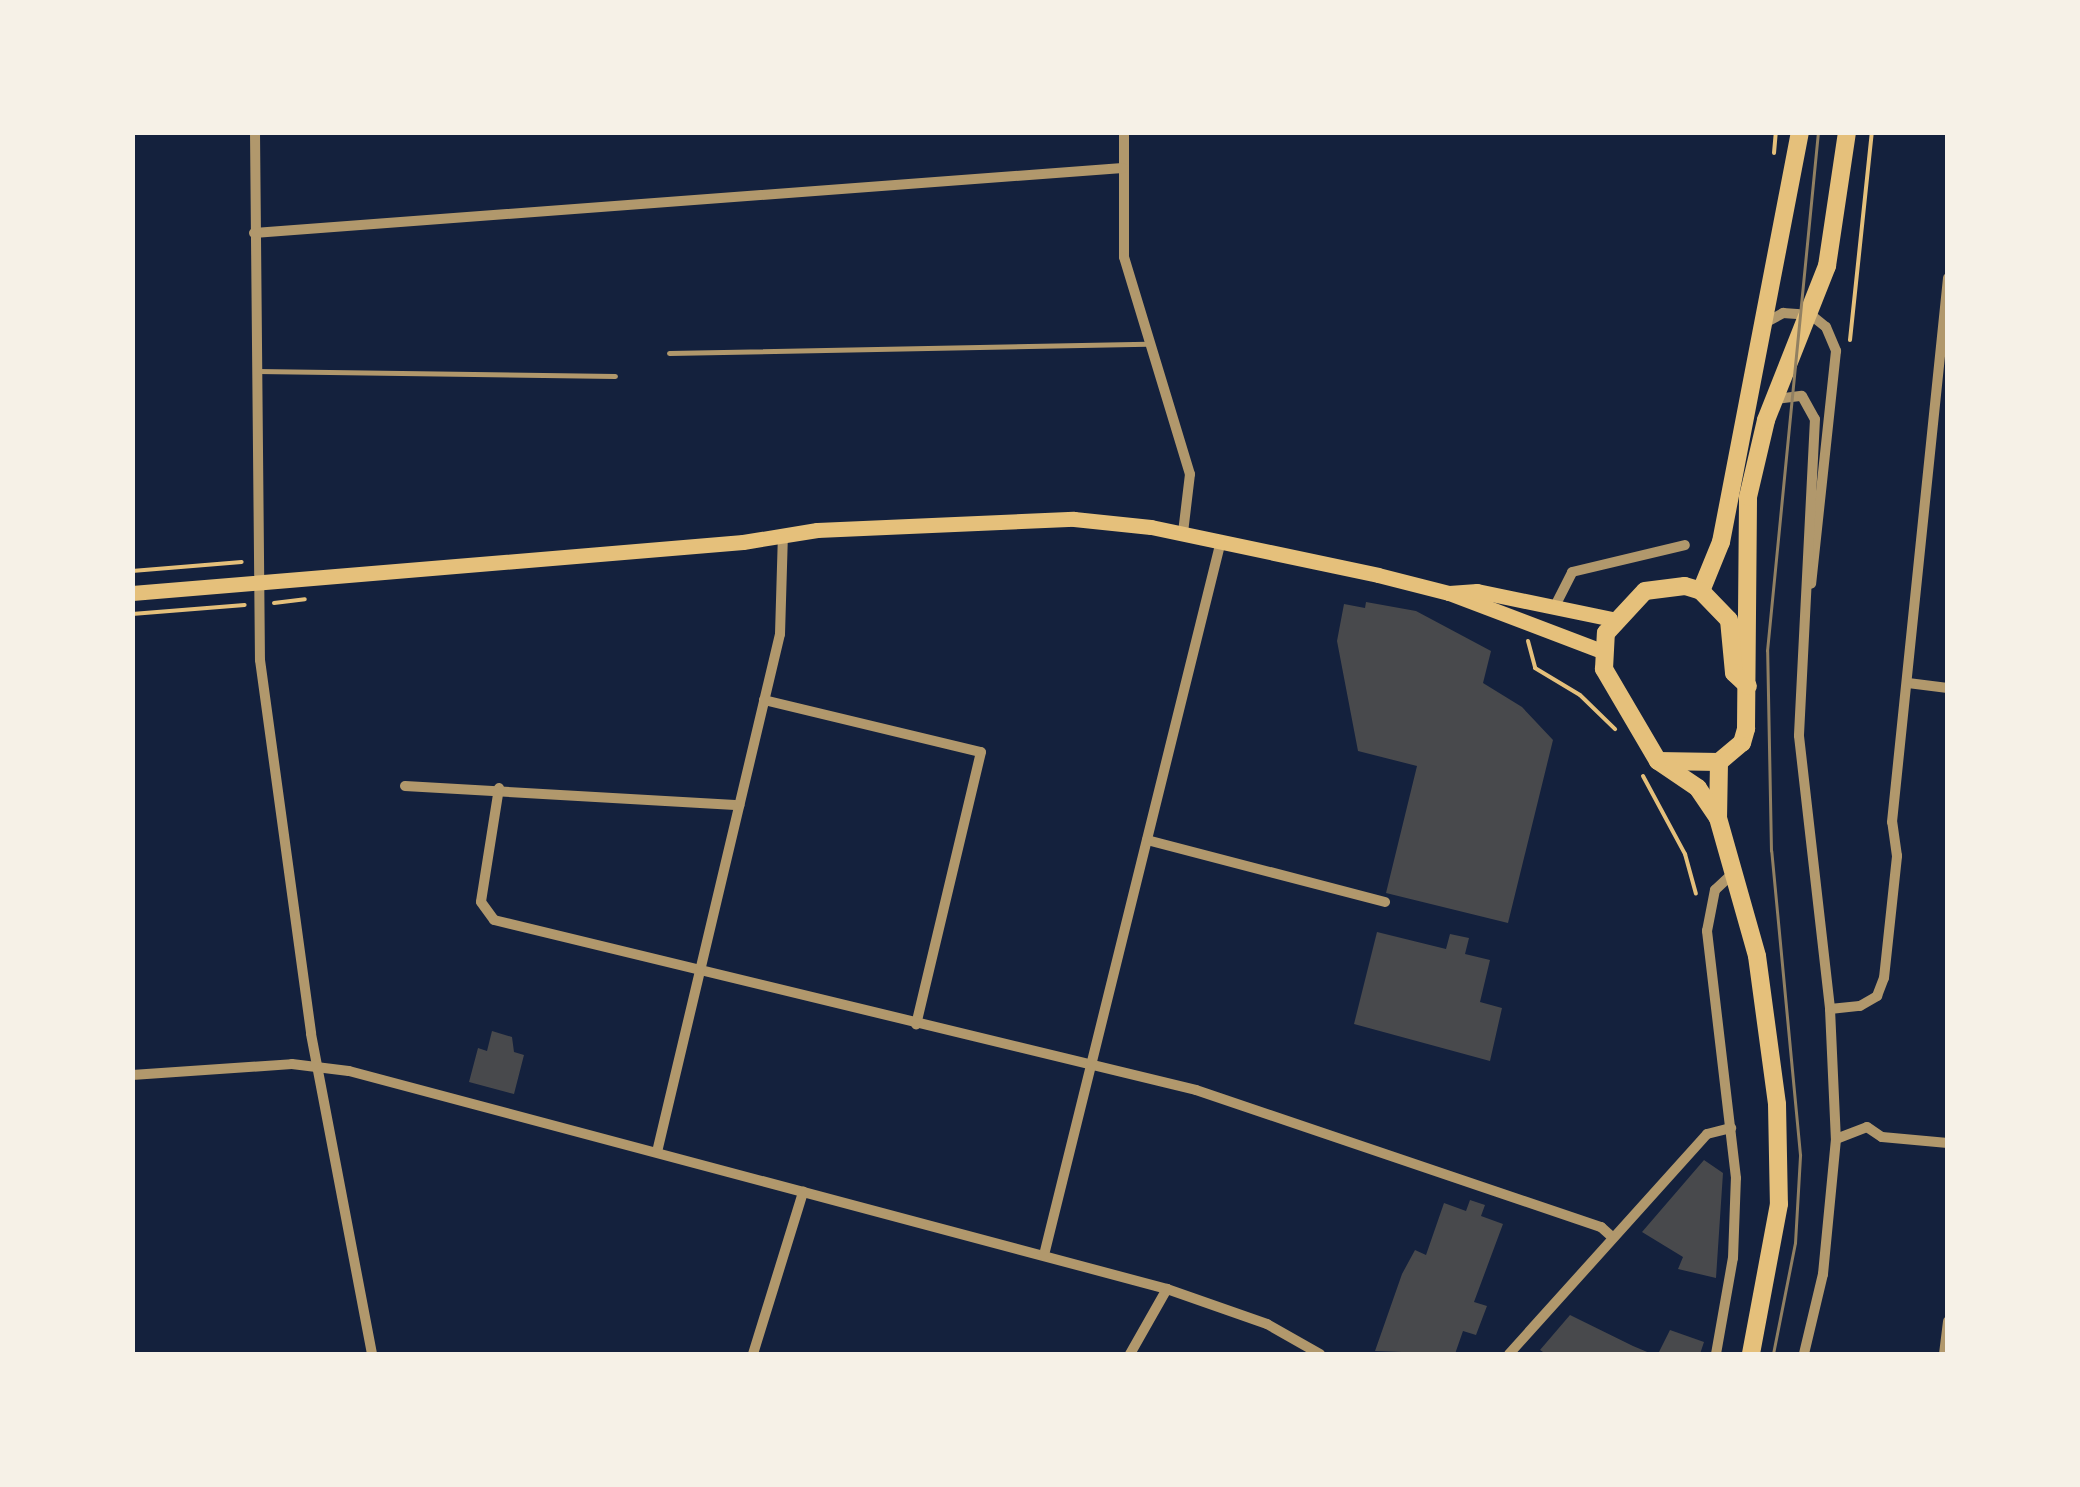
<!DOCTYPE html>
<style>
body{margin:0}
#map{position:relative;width:2080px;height:1487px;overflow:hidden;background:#14213d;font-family:"Roboto Condensed",sans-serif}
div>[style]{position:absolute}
.building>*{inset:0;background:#48494c}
.path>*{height:4px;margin:-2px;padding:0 2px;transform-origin:2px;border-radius:2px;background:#e5c07b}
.service>*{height:5px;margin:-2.5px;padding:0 2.5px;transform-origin:2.5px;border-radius:2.5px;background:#b1986c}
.minor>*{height:10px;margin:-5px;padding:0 5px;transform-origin:5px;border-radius:5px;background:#b1986c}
.secondary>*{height:15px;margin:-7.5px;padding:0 7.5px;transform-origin:7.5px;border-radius:7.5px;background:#e5c07b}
.primary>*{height:18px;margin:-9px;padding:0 9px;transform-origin:9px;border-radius:9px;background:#e5c07b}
.tram>*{height:2.5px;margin:-1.25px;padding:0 1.25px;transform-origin:1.25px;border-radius:1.25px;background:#918062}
span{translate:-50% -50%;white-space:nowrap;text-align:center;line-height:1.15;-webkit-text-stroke:10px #f6f1e7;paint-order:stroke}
.frame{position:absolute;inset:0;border:135px solid #f6f1e7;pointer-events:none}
</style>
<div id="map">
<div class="building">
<div style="clip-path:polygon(1366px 602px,1416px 611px,1491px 651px,1483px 683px,1522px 707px,1553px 740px,1508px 923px,1386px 893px,1417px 766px,1358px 751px,1337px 641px,1344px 604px,1365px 608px)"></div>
<div style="clip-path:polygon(1377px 932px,1446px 949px,1450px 934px,1469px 938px,1465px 954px,1490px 960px,1480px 1002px,1502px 1008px,1490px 1061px,1354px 1024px)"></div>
<div style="clip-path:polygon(492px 1031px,512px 1037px,514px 1052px,524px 1055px,514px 1094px,469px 1082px,478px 1048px,487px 1051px)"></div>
<div style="clip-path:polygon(1704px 1160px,1723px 1173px,1716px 1278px,1678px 1269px,1683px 1257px,1642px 1232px)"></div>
<div style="clip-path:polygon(1470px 1200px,1485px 1205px,1481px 1216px,1503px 1224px,1474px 1302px,1487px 1306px,1476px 1335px,1463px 1331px,1455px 1354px,1375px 1351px,1402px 1274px,1415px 1250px,1426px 1255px,1444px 1203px,1466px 1211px)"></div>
<div style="clip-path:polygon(1570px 1315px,1633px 1346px,1652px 1354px,1546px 1354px,1540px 1350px)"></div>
<div style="clip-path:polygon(1670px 1330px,1704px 1342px,1700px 1354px,1658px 1354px)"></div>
</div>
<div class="path">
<div style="left:1774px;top:153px;width:21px;rotate:-85deg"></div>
<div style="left:1850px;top:340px;width:209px;rotate:-84deg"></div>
<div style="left:132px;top:571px;width:110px;rotate:-4.7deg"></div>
<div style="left:274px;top:603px;width:31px;rotate:-7deg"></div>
<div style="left:132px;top:614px;width:113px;rotate:-4.6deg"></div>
<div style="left:1528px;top:641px;width:28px;rotate:75deg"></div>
<div style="left:1535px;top:668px;width:52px;rotate:31deg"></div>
<div style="left:1580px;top:695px;width:49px;rotate:44.2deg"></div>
<div style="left:1643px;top:776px;width:89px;rotate:61.7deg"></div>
<div style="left:1685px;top:854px;width:41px;rotate:74.6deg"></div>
</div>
<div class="service">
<div style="left:669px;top:353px;width:478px;rotate:-1.1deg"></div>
<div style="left:257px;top:371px;width:358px;rotate:0.8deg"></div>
</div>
<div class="minor">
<div style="left:255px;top:132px;width:528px;rotate:89.46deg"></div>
<div style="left:260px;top:660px;width:377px;rotate:82.2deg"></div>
<div style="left:311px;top:1034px;width:326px;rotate:79.2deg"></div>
<div style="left:1124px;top:132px;width:125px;rotate:90deg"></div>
<div style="left:1124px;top:257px;width:227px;rotate:73.1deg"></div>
<div style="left:1190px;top:474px;width:59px;rotate:96.8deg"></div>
<div style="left:254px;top:233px;width:871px;rotate:-4.28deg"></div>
<div style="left:1765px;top:323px;width:21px;rotate:-29deg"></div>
<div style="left:1783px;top:313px;width:28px;rotate:4deg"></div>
<div style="left:1811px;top:315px;width:19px;rotate:39deg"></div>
<div style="left:1826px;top:327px;width:26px;rotate:67deg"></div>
<div style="left:1836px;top:351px;width:234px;rotate:96.1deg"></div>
<div style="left:1776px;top:399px;width:26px;rotate:-7deg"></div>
<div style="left:1802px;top:396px;width:26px;rotate:61deg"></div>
<div style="left:1815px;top:419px;width:317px;rotate:92.9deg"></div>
<div style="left:1799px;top:736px;width:275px;rotate:83.5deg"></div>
<div style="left:1830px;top:1009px;width:130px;rotate:87.4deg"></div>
<div style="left:1836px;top:1139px;width:136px;rotate:95.5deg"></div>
<div style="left:1823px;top:1274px;width:82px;rotate:103.4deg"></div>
<div style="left:1555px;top:606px;width:38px;rotate:-63deg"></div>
<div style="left:1572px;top:572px;width:116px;rotate:-13.4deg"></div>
<div style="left:1908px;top:683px;width:40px;rotate:7.1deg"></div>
<div style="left:764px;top:700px;width:223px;rotate:13.5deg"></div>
<div style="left:981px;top:752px;width:280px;rotate:103.4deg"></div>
<div style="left:405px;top:786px;width:335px;rotate:3.3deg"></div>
<div style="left:499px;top:788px;width:115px;rotate:99deg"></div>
<div style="left:481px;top:902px;width:22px;rotate:54deg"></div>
<div style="left:494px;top:920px;width:722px;rotate:13.61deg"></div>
<div style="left:1196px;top:1090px;width:428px;rotate:18.7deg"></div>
<div style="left:1601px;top:1227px;width:15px;rotate:42deg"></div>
<div style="left:1147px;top:840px;width:246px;rotate:14.6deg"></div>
<div style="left:1830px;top:1009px;width:30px;rotate:-6deg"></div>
<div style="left:1860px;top:1006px;width:20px;rotate:-30deg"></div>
<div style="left:1877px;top:996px;width:19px;rotate:-69deg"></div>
<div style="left:1884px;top:978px;width:123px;rotate:-83.9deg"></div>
<div style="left:1897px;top:856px;width:34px;rotate:-98deg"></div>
<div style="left:1892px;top:822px;width:547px;rotate:-84.12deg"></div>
<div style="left:132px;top:1075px;width:160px;rotate:-3.9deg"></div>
<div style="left:292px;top:1064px;width:57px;rotate:7deg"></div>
<div style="left:349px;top:1071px;width:847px;rotate:14.92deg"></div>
<div style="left:1167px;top:1289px;width:106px;rotate:19.3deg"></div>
<div style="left:1267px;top:1324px;width:61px;rotate:29.5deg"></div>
<div style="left:1836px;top:1139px;width:33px;rotate:-21deg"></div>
<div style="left:1867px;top:1127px;width:18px;rotate:34deg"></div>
<div style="left:1882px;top:1137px;width:66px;rotate:5.2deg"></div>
<div style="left:657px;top:1152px;width:532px;rotate:-76.64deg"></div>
<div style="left:780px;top:634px;width:99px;rotate:-88.3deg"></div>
<div style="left:1044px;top:1255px;width:736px;rotate:-76.08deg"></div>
<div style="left:753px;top:1354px;width:170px;rotate:-72.8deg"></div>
<div style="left:1130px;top:1354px;width:75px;rotate:-60.4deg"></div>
<div style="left:1509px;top:1354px;width:296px;rotate:-48deg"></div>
<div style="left:1707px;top:1134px;width:25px;rotate:-14deg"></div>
<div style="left:1716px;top:1354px;width:97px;rotate:-80deg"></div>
<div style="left:1733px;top:1258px;width:80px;rotate:-87.9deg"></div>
<div style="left:1736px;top:1178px;width:249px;rotate:-96.7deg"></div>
<div style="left:1707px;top:931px;width:42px;rotate:-79deg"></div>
<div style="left:1715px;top:890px;width:26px;rotate:-43deg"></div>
<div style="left:1944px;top:1354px;width:33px;rotate:-83deg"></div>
</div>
<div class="secondary">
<div style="left:132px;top:593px;width:613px;rotate:-4.77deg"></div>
<div style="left:743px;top:542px;width:75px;rotate:-9.2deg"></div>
<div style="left:817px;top:530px;width:257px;rotate:-2.5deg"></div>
<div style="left:1074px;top:519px;width:77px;rotate:5.9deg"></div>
<div style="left:1151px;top:527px;width:232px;rotate:11.9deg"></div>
<div style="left:1378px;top:575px;width:73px;rotate:14.2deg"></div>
<div style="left:1449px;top:593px;width:164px;rotate:20.8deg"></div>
<div style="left:1449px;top:593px;width:28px;rotate:-4deg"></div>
<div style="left:1477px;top:591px;width:138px;rotate:11.7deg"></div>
</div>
<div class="primary">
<div style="left:1701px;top:591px;width:53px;rotate:-67.8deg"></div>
<div style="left:1721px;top:542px;width:418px;rotate:-79.1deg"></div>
<div style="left:1658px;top:761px;width:61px;rotate:0.9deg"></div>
<div style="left:1719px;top:762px;width:30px;rotate:-40deg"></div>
<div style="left:1742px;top:743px;width:15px;rotate:-74deg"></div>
<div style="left:1746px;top:729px;width:232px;rotate:-89.5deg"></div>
<div style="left:1748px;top:497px;width:79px;rotate:-76.8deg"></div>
<div style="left:1766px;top:420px;width:166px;rotate:-68.4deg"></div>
<div style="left:1827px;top:266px;width:135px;rotate:-81.5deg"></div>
<div style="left:1719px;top:762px;width:56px;rotate:91deg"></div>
<div style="left:1718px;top:818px;width:143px;rotate:74.2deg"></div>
<div style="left:1757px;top:956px;width:149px;rotate:82.3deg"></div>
<div style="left:1777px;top:1104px;width:100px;rotate:88.9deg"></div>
<div style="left:1779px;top:1204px;width:153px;rotate:100.6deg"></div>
<div style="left:1718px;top:818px;width:36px;rotate:-124deg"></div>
<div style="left:1698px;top:788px;width:48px;rotate:-146deg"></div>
<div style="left:1658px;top:761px;width:107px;rotate:-120.4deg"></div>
<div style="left:1604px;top:669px;width:36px;rotate:-87deg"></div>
<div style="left:1606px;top:633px;width:57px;rotate:-47.1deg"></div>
<div style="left:1645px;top:591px;width:40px;rotate:-7.1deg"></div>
<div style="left:1685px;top:586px;width:17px;rotate:17deg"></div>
<div style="left:1701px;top:591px;width:40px;rotate:46deg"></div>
<div style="left:1729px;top:620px;width:53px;rotate:84.6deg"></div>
<div style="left:1734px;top:673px;width:19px;rotate:43deg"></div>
</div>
<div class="tram">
<div style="left:1773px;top:1354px;width:113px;rotate:-78.8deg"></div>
<div style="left:1795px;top:1243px;width:88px;rotate:-86.7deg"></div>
<div style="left:1800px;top:1155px;width:305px;rotate:-95.4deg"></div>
<div style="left:1771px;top:851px;width:200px;rotate:-91.1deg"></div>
<div style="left:1767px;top:651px;width:521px;rotate:-84.39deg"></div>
</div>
<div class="frame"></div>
</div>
